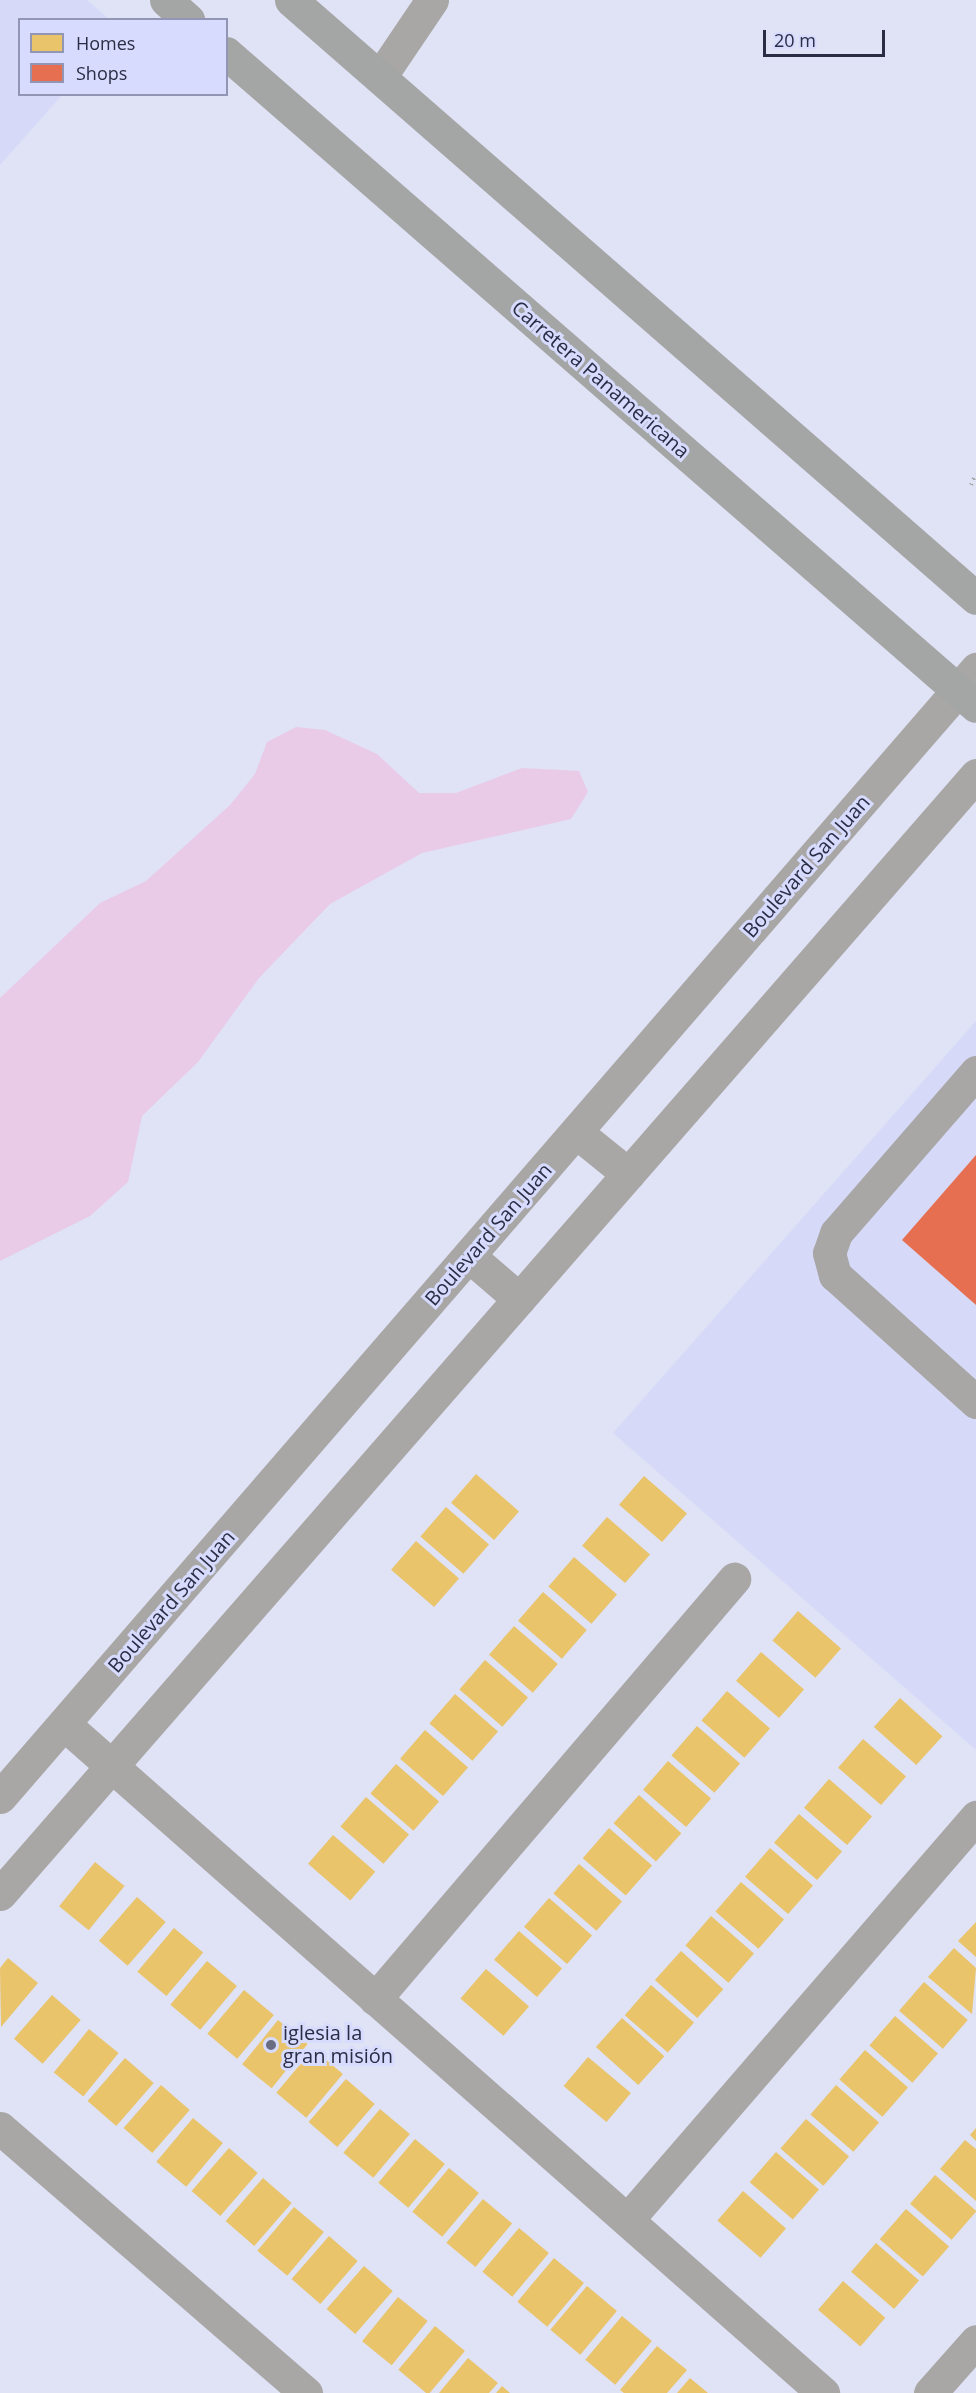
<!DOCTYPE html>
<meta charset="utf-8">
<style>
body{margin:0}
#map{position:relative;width:976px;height:2393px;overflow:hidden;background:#e0e2f5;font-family:"Open Sans",sans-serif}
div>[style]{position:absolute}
.built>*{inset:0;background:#d6daf8}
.green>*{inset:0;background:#e9cbe8}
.homes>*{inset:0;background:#e9c46a;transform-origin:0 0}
.shops>*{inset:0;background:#e76f51}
.path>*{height:4px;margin-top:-2px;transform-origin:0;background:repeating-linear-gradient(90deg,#a8a8ad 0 1.5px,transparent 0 6px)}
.minor>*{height:33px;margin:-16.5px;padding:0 16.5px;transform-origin:16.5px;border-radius:16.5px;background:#a8a7a6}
.highway>*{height:33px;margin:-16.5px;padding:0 16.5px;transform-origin:16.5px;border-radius:16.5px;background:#a4a6a6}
.dots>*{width:16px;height:16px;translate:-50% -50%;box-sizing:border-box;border:3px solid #d7dbfe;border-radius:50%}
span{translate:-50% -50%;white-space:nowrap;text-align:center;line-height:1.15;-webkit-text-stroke:6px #d7dbfe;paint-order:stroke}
.street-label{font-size:20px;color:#2b2d44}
.poi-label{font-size:20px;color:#2b2d44}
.left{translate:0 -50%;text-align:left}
.legend{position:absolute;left:18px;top:18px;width:210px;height:78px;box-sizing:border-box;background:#d7dbfe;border:2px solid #9295b4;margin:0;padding:8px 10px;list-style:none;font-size:18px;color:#2b2d44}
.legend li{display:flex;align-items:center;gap:12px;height:30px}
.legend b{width:30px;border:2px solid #9295b4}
.scale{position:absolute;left:763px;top:30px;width:122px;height:27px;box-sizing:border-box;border:3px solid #2b2d44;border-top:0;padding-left:8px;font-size:18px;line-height:21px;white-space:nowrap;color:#2b2d44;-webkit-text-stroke:4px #d7dbfe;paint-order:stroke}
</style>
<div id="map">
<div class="built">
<div style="clip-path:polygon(0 0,87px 0,109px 19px,20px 20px,20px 94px,62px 95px,0 165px)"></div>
<div style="clip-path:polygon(976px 1021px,976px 1750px,613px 1433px)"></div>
</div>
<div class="green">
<div style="clip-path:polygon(296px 727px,325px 730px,377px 754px,419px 793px,456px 793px,522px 768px,579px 771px,588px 792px,571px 819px,422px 853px,330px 904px,259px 978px,198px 1062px,142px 1116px,128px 1182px,90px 1216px,0 1261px,0 998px,100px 903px,146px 881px,230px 805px,255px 774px,267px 742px)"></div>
</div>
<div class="homes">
<div style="left:476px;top:1474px;width:57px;height:38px;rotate:41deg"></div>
<div style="left:644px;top:1476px;width:57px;height:38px;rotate:41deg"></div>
<div style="left:446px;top:1507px;width:57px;height:39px;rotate:41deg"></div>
<div style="left:607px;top:1517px;width:57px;height:38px;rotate:41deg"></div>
<div style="left:416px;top:1541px;width:57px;height:38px;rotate:41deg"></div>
<div style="left:574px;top:1557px;width:57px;height:39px;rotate:41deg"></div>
<div style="left:543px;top:1592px;width:58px;height:38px;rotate:41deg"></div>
<div style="left:798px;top:1611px;width:57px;height:39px;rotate:41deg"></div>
<div style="left:514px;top:1626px;width:58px;height:38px;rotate:41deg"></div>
<div style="left:761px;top:1652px;width:57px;height:38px;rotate:41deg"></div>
<div style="left:485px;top:1660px;width:57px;height:39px;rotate:41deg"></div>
<div style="left:727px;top:1691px;width:57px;height:39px;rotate:41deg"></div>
<div style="left:455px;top:1694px;width:57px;height:39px;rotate:41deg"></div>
<div style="left:900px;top:1698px;width:57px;height:39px;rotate:42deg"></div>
<div style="left:697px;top:1726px;width:57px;height:39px;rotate:41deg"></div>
<div style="left:425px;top:1730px;width:57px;height:38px;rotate:41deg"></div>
<div style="left:863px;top:1739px;width:57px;height:38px;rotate:41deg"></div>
<div style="left:668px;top:1761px;width:57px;height:38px;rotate:41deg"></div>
<div style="left:396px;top:1764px;width:57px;height:39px;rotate:41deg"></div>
<div style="left:829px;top:1779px;width:57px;height:38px;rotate:41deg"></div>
<div style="left:639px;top:1795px;width:57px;height:38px;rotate:42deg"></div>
<div style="left:366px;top:1797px;width:57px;height:39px;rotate:41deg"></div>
<div style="left:799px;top:1814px;width:57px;height:38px;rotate:41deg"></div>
<div style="left:609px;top:1828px;width:57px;height:40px;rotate:41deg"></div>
<div style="left:333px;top:1835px;width:56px;height:38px;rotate:41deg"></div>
<div style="left:770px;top:1848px;width:57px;height:38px;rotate:41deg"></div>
<div style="left:95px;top:1862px;width:38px;height:57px;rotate:39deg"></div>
<div style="left:579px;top:1864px;width:57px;height:39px;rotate:41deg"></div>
<div style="left:741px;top:1882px;width:57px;height:39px;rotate:41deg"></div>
<div style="left:137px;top:1897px;width:38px;height:58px;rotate:41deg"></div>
<div style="left:549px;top:1898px;width:57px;height:38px;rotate:41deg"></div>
<div style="left:711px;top:1916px;width:57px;height:39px;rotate:41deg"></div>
<div style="clip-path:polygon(976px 1922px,976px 1957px,958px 1941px)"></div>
<div style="left:174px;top:1928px;width:38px;height:57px;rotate:40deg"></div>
<div style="left:519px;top:1931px;width:57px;height:38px;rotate:41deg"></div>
<div style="clip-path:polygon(954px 1948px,976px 1968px,972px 2014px,928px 1977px)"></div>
<div style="left:681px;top:1951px;width:57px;height:39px;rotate:42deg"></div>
<div style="clip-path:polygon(8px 1958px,38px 1983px,1px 2027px,0 1968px)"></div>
<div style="left:207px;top:1961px;width:39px;height:57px;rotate:40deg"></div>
<div style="left:486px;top:1969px;width:57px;height:39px;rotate:41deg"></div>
<div style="left:924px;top:1982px;width:58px;height:38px;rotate:41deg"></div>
<div style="left:651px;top:1985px;width:57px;height:40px;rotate:41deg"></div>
<div style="left:244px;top:1990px;width:39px;height:57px;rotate:40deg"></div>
<div style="left:52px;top:1995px;width:38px;height:58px;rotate:41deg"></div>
<div style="left:895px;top:2016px;width:57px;height:39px;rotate:41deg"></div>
<div style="left:622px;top:2018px;width:57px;height:39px;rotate:42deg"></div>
<div style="left:278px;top:2020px;width:38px;height:57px;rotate:39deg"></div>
<div style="left:89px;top:2029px;width:38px;height:56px;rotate:39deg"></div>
<div style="left:313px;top:2049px;width:39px;height:57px;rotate:40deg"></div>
<div style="left:865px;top:2050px;width:57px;height:39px;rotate:41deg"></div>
<div style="left:588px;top:2057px;width:56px;height:38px;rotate:40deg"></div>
<div style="left:125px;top:2058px;width:38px;height:57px;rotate:41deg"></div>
<div style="left:346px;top:2079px;width:38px;height:57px;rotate:41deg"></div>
<div style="left:161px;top:2085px;width:38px;height:57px;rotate:41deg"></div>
<div style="left:836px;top:2085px;width:57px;height:39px;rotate:41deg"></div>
<div style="left:380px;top:2109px;width:39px;height:57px;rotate:40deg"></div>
<div style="left:193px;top:2118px;width:39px;height:57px;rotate:40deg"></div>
<div style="left:806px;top:2119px;width:57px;height:39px;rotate:41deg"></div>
<div style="clip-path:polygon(976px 2128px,976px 2141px,970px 2135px)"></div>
<div style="left:415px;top:2139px;width:39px;height:57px;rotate:40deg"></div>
<div style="clip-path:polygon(965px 2140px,976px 2149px,976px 2201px,940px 2169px)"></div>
<div style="left:229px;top:2148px;width:38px;height:57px;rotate:41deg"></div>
<div style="left:776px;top:2152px;width:57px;height:40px;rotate:41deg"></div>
<div style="left:449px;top:2168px;width:39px;height:57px;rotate:40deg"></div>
<div style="left:935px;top:2175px;width:55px;height:38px;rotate:41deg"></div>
<div style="left:263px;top:2178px;width:38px;height:57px;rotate:41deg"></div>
<div style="left:743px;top:2191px;width:57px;height:39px;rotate:41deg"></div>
<div style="left:483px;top:2199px;width:38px;height:57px;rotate:40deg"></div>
<div style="left:294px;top:2207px;width:39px;height:57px;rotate:40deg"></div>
<div style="left:906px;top:2209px;width:57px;height:40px;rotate:41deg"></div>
<div style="left:519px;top:2228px;width:39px;height:57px;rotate:40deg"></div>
<div style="left:329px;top:2236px;width:38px;height:57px;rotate:41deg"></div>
<div style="left:876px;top:2243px;width:57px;height:38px;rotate:41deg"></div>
<div style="left:554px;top:2258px;width:39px;height:57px;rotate:40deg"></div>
<div style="left:364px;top:2266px;width:38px;height:57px;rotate:41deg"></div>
<div style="left:843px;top:2281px;width:56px;height:38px;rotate:41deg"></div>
<div style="left:587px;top:2286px;width:39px;height:57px;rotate:40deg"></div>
<div style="left:398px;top:2297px;width:38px;height:57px;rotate:39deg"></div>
<div style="left:622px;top:2316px;width:39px;height:57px;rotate:40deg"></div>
<div style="left:435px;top:2326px;width:39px;height:57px;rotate:40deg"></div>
<div style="clip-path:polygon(657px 2346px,687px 2370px,667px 2393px,624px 2393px,620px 2390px)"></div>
<div style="clip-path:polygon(468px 2358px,498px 2383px,489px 2393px,439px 2393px)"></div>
<div style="clip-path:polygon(690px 2378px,708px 2393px,677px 2393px)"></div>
<div style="clip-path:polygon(502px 2386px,510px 2393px,496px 2393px)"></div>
</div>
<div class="shops">
<div style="clip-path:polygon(976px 1155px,976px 1305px,902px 1240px)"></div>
</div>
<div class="path">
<div style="left:971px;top:485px;width:12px;rotate:-66deg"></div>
</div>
<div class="minor">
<div style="left:380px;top:77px;width:93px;rotate:-56deg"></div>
<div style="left:976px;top:1072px;width:213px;rotate:131deg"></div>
<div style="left:836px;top:1233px;width:21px;rotate:109deg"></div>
<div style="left:829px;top:1253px;width:23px;rotate:75deg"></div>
<div style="left:835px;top:1275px;width:190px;rotate:42deg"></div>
<div style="left:576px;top:1132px;width:67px;rotate:38.9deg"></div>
<div style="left:469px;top:1256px;width:66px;rotate:40.7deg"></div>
<div style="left:64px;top:1724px;width:1012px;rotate:41.39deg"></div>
<div style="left:0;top:1797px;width:1492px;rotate:-49.13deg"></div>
<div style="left:0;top:1894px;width:1485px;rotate:-48.9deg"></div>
<div style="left:375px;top:1999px;width:553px;rotate:-49.48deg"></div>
<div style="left:0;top:2128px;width:405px;rotate:40.9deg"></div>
<div style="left:628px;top:2219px;width:532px;rotate:-49.12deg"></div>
<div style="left:930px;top:2393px;width:69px;rotate:-48.5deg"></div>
</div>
<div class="highway">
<div style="left:166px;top:0;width:30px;rotate:42deg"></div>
<div style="left:291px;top:0;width:909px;rotate:41.12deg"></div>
<div style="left:226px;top:53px;width:994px;rotate:41.05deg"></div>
</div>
<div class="dots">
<div style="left:271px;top:2045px;background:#6a6c82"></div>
</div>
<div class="street-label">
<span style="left:601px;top:379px;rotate:41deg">Carretera Panamericana</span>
<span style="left:806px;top:866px;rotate:-49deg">Boulevard San Juan</span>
<span style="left:488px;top:1234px;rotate:-49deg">Boulevard San Juan</span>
<span style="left:171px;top:1601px;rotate:-49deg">Boulevard San Juan</span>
</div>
<div class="poi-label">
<span class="left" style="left:283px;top:2044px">iglesia la<br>gran misión</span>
</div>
<ul class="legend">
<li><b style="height:16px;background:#e9c46a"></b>Homes</li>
<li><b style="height:16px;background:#e76f51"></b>Shops</li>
</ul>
<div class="scale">20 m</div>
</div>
